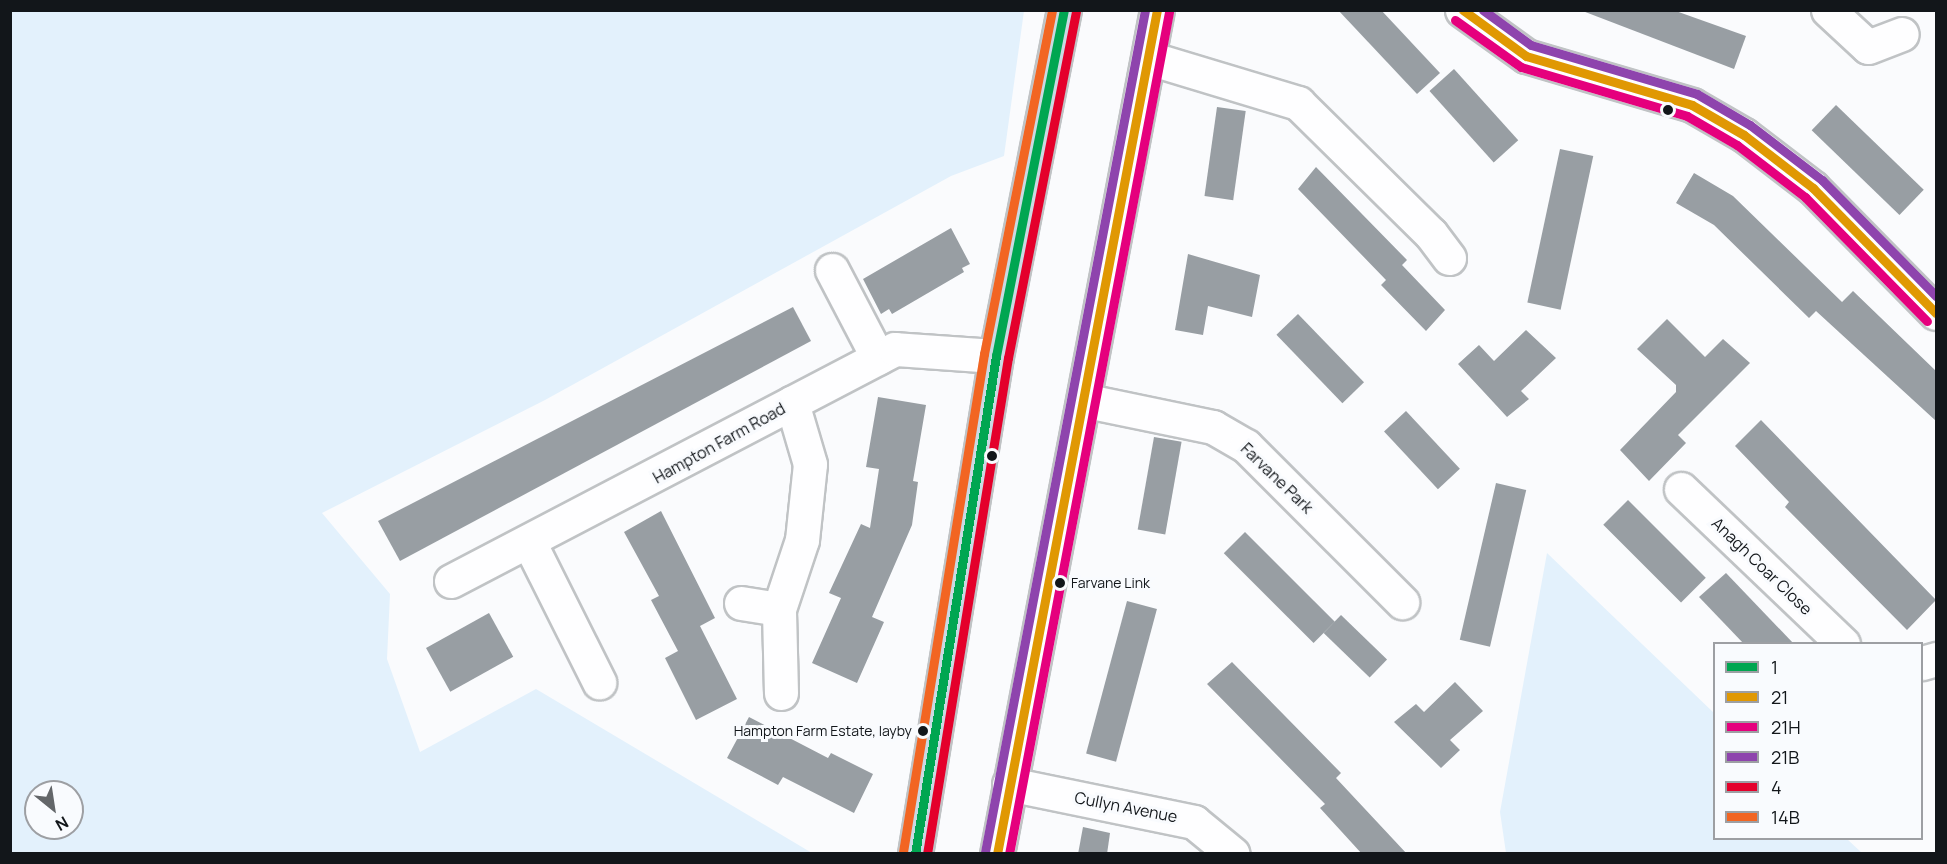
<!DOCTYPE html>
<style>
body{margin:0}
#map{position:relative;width:1947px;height:864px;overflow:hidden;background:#fafbfd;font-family:Manrope,sans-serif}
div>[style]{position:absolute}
.green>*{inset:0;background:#e3f1fc}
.building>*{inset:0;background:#989ea3;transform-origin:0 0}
.roads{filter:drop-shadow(2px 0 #c0c3c5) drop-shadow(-2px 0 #c0c3c5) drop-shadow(0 2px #c0c3c5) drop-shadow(0 -2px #c0c3c5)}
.minor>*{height:33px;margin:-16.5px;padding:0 16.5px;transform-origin:16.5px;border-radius:16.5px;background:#fefeff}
.highway>*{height:33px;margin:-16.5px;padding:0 16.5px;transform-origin:16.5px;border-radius:16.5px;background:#cad9e3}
.bus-1>*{height:9px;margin:-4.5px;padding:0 4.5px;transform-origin:4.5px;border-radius:4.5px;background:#00a651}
.bus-2>*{height:9px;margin:-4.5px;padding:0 4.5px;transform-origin:4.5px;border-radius:4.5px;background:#e09803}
.bus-3>*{height:9px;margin:-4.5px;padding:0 4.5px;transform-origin:4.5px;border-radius:4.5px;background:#e5007d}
.bus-4>*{height:9px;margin:-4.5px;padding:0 4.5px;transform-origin:4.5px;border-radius:4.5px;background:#8e44ad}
.bus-5>*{height:9px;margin:-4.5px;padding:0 4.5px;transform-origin:4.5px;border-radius:4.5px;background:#e4002b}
.bus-6>*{height:9px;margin:-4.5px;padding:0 4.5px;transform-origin:4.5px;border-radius:4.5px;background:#f26522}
.dots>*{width:16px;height:16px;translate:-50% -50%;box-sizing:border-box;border:3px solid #f9fbfe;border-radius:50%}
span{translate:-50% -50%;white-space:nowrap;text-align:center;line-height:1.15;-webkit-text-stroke:6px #f9fbfe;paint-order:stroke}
.bus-label{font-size:14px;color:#12161a}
.left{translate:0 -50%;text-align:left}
.right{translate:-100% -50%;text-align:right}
.street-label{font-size:16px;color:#12161a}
.frame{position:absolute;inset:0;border:12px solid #12161a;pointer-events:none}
.legend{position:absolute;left:1713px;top:642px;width:210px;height:198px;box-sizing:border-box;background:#f9fbfe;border:2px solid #9d9fa3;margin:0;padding:8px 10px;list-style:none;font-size:18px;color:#12161a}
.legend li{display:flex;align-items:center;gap:12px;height:30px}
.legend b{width:30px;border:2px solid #9d9fa3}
.north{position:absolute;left:24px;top:780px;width:60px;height:60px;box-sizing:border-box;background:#f9fbfe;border:2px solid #9d9fa3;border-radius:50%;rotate:150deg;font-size:16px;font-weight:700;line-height:24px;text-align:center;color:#12161a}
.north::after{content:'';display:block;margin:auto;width:21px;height:27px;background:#636669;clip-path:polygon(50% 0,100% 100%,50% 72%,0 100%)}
</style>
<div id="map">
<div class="green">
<div style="clip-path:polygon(evenodd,10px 11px,1024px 11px,1004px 156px,951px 176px,545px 400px,322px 513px,390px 594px,387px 659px,420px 752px,536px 689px,812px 853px,11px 853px,10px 11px,36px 792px,72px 792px,72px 828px,36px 828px,36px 792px)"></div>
<div style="clip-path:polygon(1547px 553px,1714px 713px,1714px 838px,1847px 839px,1862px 853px,1506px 853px,1500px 812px)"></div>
</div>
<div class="building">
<div style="clip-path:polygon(1338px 10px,1381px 10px,1440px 73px,1417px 94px)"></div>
<div style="clip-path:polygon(1580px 10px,1673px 10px,1746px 36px,1734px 69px)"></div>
<div style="left:1454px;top:69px;width:96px;height:33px;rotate:48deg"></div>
<div style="left:1836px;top:105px;width:122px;height:35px;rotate:44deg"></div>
<div style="left:1217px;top:107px;width:29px;height:90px;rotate:8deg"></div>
<div style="left:1560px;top:149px;width:34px;height:157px;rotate:12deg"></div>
<div style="clip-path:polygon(1316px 167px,1407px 260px,1402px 265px,1445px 310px,1426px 331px,1381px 285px,1386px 280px,1298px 189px)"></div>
<div style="clip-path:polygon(1694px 173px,1733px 196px,1842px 302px,1853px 291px,1936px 371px,1936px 421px,1816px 311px,1809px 318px,1714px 225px,1676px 203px)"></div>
<div style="clip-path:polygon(951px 228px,970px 264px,962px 268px,964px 272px,892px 314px,889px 309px,881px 314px,863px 279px)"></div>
<div style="clip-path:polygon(1188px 254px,1260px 275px,1252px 317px,1208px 306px,1203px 335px,1175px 330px)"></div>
<div style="clip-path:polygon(793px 307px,811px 341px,400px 561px,378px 521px)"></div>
<div style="left:1298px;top:314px;width:95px;height:30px;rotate:46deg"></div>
<div style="clip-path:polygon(1667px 319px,1705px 357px,1723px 339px,1750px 363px,1678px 435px,1686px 443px,1649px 481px,1620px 450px,1676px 392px,1676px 385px,1637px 349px)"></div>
<div style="clip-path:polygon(1526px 330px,1556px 358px,1521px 391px,1529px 399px,1507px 417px,1458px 364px,1479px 345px,1494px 361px)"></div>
<div style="clip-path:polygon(878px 397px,926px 405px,913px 481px,918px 482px,912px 525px,872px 617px,884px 622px,857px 683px,812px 663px,841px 598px,829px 593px,861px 524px,870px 528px,879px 469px,866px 467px)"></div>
<div style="left:1406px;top:411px;width:79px;height:30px;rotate:47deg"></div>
<div style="clip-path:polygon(1761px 420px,1936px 600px,1907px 630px,1785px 507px,1789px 502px,1735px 446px)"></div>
<div style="left:1154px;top:437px;width:28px;height:94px;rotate:10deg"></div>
<div style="left:1496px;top:483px;width:31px;height:161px;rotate:13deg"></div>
<div style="left:1628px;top:500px;width:110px;height:35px;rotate:45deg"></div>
<div style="clip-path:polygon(661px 511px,715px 618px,700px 626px,737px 699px,696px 720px,665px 658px,678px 651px,651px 600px,659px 596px,624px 532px)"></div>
<div style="left:1245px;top:532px;width:127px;height:30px;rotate:45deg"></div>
<div style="clip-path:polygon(1726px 573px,1794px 644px,1744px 644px,1699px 597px)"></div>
<div style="left:1127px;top:601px;width:31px;height:158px;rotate:15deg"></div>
<div style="left:489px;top:613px;width:50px;height:72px;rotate:61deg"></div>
<div style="left:1341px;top:615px;width:64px;height:25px;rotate:44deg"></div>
<div style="clip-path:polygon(1232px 662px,1341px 773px,1336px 778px,1407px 854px,1362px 854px,1320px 808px,1325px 804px,1207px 684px)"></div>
<div style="clip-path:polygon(1455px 682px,1483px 711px,1450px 740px,1460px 750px,1441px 768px,1394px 722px,1416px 704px,1424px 712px)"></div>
<div style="clip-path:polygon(749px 717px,828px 758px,831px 753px,873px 774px,854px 813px,783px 777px,778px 785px,727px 758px)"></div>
<div style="clip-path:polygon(1083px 827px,1110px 833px,1107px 854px,1078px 854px)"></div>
</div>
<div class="roads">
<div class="minor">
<div style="left:1462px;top:10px;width:79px;rotate:35.7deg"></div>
<div style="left:1526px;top:56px;width:173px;rotate:16.4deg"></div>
<div style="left:1692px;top:105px;width:60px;rotate:30deg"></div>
<div style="left:1744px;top:135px;width:87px;rotate:37.5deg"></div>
<div style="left:1813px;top:188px;width:175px;rotate:45.5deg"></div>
<div style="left:1828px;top:10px;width:54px;rotate:42.8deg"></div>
<div style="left:1868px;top:47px;width:36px;rotate:-21deg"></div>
<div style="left:1149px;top:58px;width:156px;rotate:16.8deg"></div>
<div style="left:1298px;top:103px;width:187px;rotate:44.6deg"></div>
<div style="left:1431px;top:234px;width:30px;rotate:53deg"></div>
<div style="left:832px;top:270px;width:99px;rotate:62.4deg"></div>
<div style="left:1087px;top:401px;width:129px;rotate:11.7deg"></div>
<div style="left:1213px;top:427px;width:38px;rotate:30deg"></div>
<div style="left:1246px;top:446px;width:221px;rotate:45deg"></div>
<div style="left:1681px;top:489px;width:224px;rotate:43.7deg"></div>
<div style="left:529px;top:542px;width:157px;rotate:63.4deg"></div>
<div style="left:451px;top:581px;width:501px;rotate:-27.59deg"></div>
<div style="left:895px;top:349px;width:101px;rotate:4deg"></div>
<div style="left:741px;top:603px;width:38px;rotate:9deg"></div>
<div style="left:1922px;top:663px;width:15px;rotate:-16deg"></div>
<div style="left:781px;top:693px;width:84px;rotate:-91.4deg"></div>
<div style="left:779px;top:609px;width:73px;rotate:-71.6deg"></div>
<div style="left:802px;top:540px;width:76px;rotate:-84deg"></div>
<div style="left:810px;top:464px;width:64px;rotate:-106.4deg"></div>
<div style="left:1009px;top:784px;width:189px;rotate:11.6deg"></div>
<div style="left:1194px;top:822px;width:50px;rotate:39.4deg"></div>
<div style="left:997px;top:854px;width:859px;rotate:-79.27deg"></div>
</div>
<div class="highway">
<div style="left:915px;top:854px;width:505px;rotate:-80.76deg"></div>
<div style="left:996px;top:356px;width:353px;rotate:-78.9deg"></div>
</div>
</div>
<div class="bus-1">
<div style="left:915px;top:854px;width:505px;rotate:-80.76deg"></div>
<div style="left:996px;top:356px;width:353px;rotate:-78.9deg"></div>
</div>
<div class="bus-2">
<div style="left:1463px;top:10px;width:78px;rotate:36.1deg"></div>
<div style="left:1526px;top:56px;width:173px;rotate:16.4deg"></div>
<div style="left:1692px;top:105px;width:60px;rotate:30deg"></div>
<div style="left:1744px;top:135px;width:87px;rotate:37.5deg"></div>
<div style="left:1813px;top:188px;width:175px;rotate:45.5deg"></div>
<div style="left:997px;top:854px;width:859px;rotate:-79.27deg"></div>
</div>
<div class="bus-3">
<div style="left:1455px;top:20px;width:81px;rotate:35.5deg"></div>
<div style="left:1521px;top:67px;width:173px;rotate:16.4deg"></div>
<div style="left:1687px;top:116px;width:58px;rotate:30.1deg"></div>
<div style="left:1737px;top:145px;width:86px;rotate:37.4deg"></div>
<div style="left:1805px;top:197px;width:174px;rotate:45.5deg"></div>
<div style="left:1009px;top:854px;width:857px;rotate:-79.24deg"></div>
</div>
<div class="bus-4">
<div style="left:1483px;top:10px;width:59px;rotate:36.1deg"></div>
<div style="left:1531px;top:45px;width:173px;rotate:16.4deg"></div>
<div style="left:1697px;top:94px;width:61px;rotate:30.3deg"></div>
<div style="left:1750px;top:125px;width:91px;rotate:37.4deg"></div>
<div style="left:1822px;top:180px;width:163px;rotate:45.5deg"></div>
<div style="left:985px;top:852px;width:857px;rotate:-79.24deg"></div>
</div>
<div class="bus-5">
<div style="left:927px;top:854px;width:503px;rotate:-80.73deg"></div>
<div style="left:1008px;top:358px;width:353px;rotate:-78.9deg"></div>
</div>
<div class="bus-6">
<div style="left:903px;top:852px;width:505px;rotate:-80.76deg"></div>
<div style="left:984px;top:354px;width:351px;rotate:-78.8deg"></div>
</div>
<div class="dots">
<div style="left:1668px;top:110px;background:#12161a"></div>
<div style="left:992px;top:456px;background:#12161a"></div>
<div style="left:1060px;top:583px;background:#12161a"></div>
<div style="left:923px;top:731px;background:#12161a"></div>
</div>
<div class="bus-label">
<span class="left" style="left:1071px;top:583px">Farvane Link</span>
<span class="right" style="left:912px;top:731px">Hampton Farm Estate, layby</span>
</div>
<div class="street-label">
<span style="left:719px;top:443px;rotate:-29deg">Hampton Farm Road</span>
<span style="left:1277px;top:478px;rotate:44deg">Farvane Park</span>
<span style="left:1762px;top:566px;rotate:44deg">Anagh Coar Close</span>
<span style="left:1126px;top:807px;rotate:11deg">Cullyn Avenue</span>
</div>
<div class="frame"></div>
<ul class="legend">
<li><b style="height:8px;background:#00a651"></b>1</li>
<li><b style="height:8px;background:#e09803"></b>21</li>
<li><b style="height:8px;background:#e5007d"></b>21H</li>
<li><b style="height:8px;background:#8e44ad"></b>21B</li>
<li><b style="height:8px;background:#e4002b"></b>4</li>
<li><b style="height:8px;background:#f26522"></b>14B</li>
</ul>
<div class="north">N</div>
</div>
